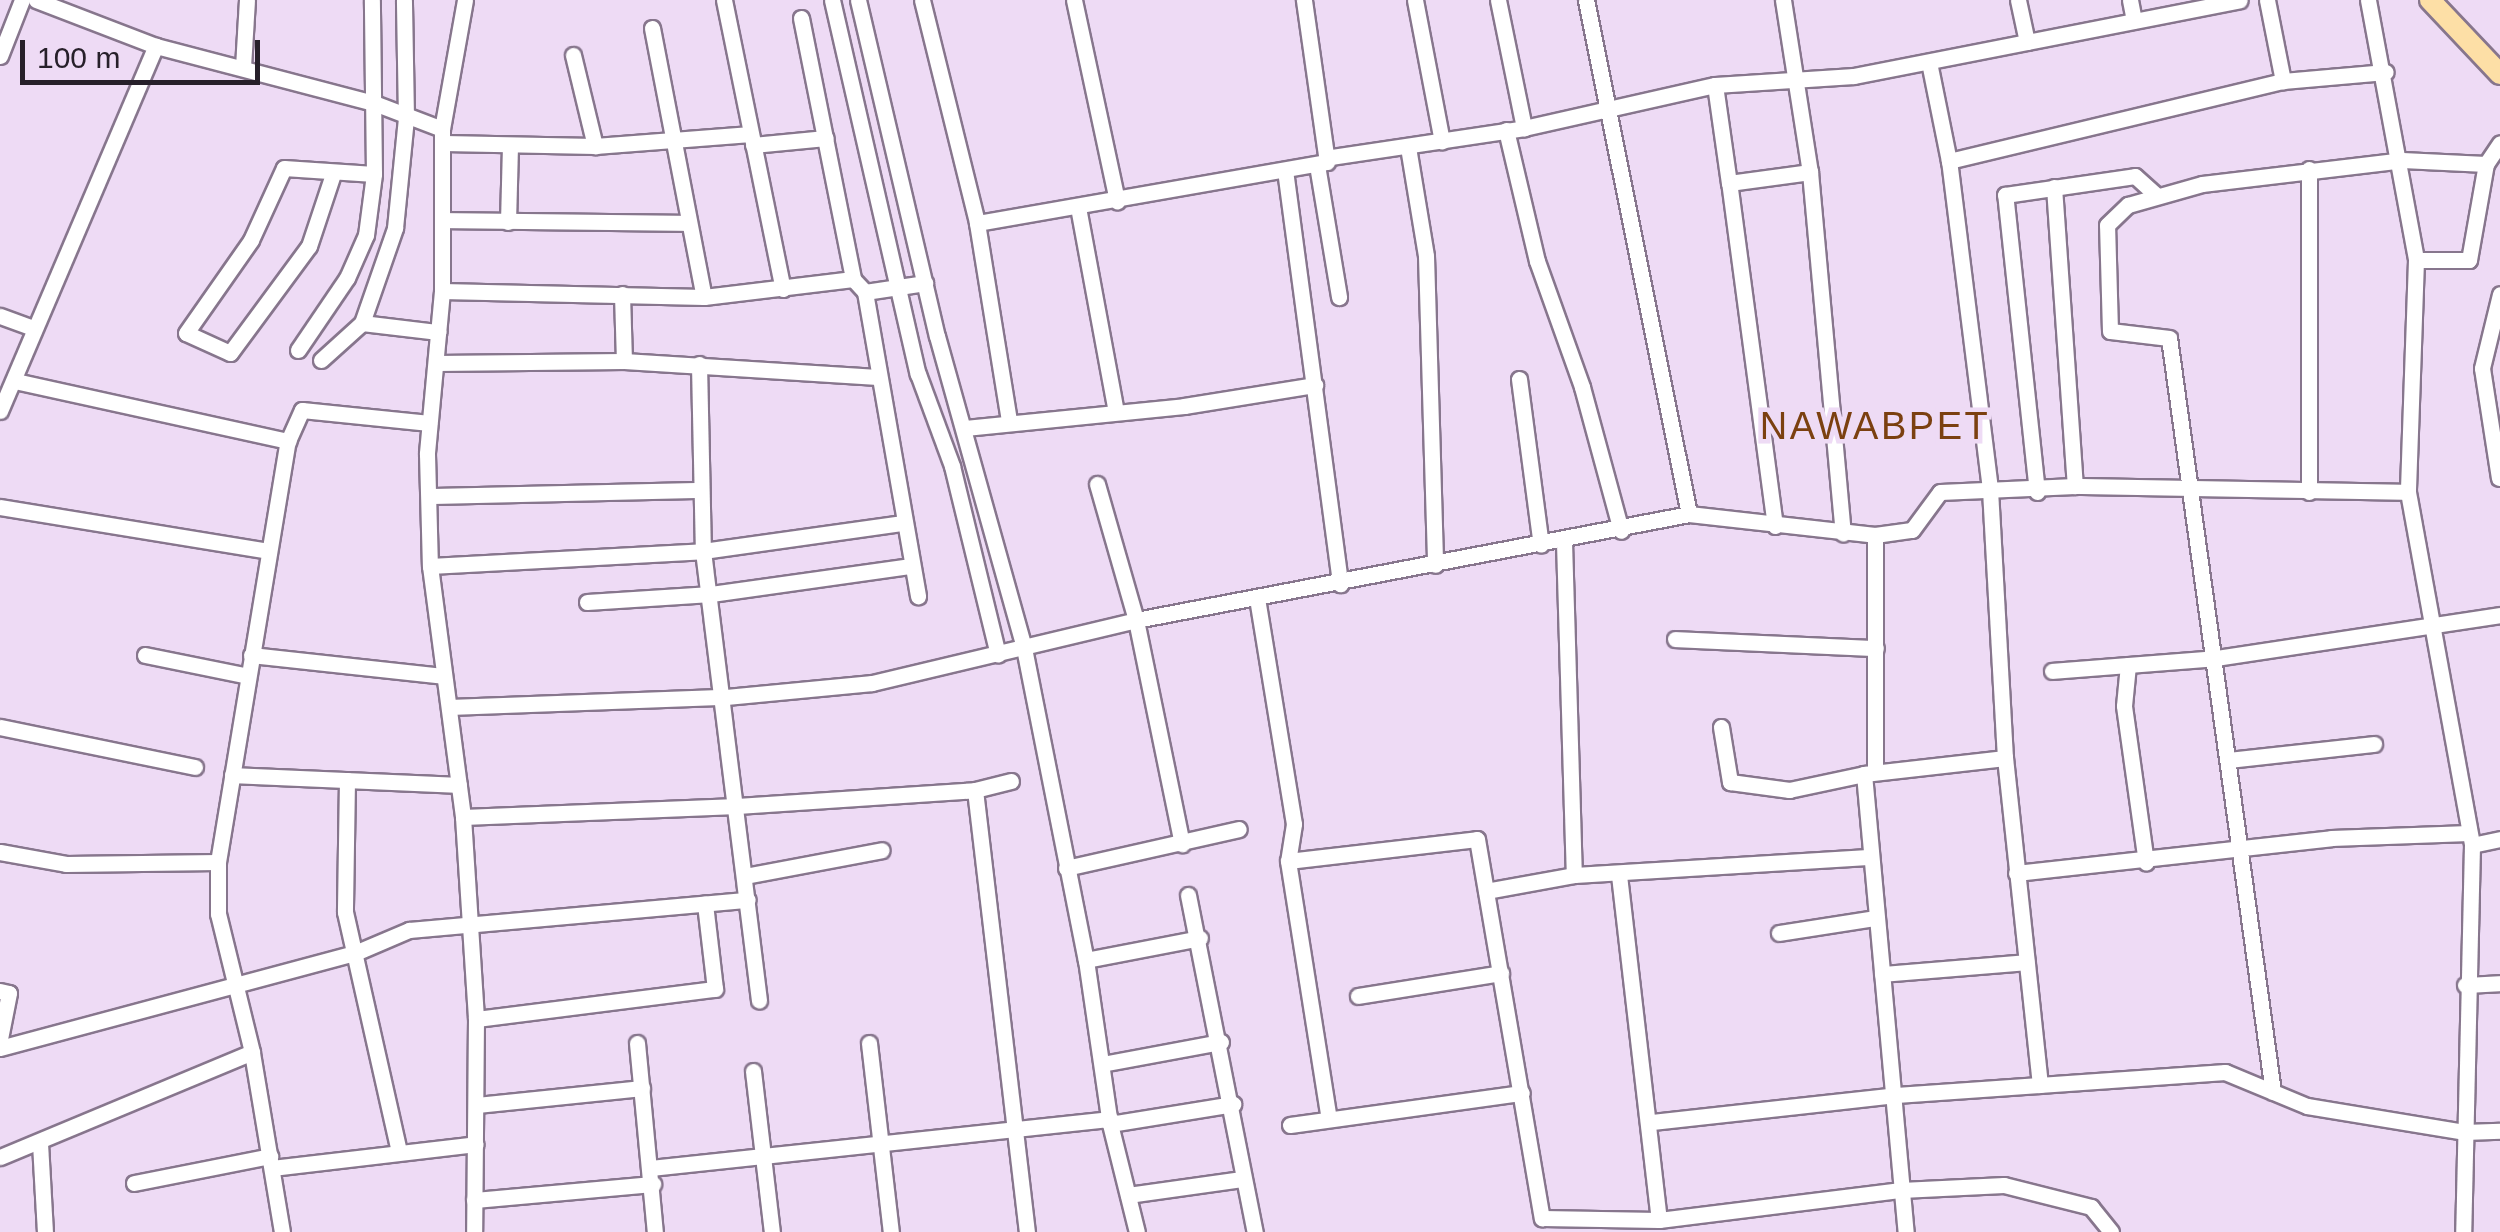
<!DOCTYPE html>
<style>
body{margin:0}
#map{position:relative;width:2500px;height:1232px;overflow:hidden;background:#eedbf5;font-family:Arial,sans-serif}
div>[style]{position:absolute}
.roads{filter:drop-shadow(2px 0 #87768d) drop-shadow(-2px 0 #87768d) drop-shadow(0 2px #87768d) drop-shadow(0 -2px #87768d)}
.minor>*{height:15px;margin:-7.5px;padding:0 7.5px;transform-origin:7.5px;border-radius:7.5px;background:#fff}
.major>*{height:20px;margin:-10px;padding:0 10px;transform-origin:10px;border-radius:10px;background:#fddfa6}
span{translate:-50% -50%;white-space:nowrap;text-align:center;line-height:1.15;-webkit-text-stroke:9px #eedbf5;paint-order:stroke}
.quarter-label{font-size:38px;color:#7b4010;letter-spacing:2.5px}
.scale{position:absolute;left:20px;top:40px;width:240px;height:45px;box-sizing:border-box;border:5px solid #27202a;border-top:0;padding-left:12px;font-size:30px;line-height:35px;white-space:nowrap;color:#27202a;-webkit-text-stroke:8px #eedbf5;paint-order:stroke}
</style>
<div id="map">
<div class="roads">
<div class="minor">
<div style="left:36px;top:0;width:129px;rotate:21deg"></div>
<div style="left:156px;top:46px;width:225px;rotate:14.7deg"></div>
<div style="left:374px;top:103px;width:73px;rotate:20.9deg"></div>
<div style="left:465px;top:0;width:131px;rotate:100.1deg"></div>
<div style="left:442px;top:129px;width:162px;rotate:90deg"></div>
<div style="left:442px;top:291px;width:164px;rotate:95.3deg"></div>
<div style="left:427px;top:454px;width:112px;rotate:88.5deg"></div>
<div style="left:430px;top:566px;width:253px;rotate:82.5deg"></div>
<div style="left:463px;top:817px;width:202px;rotate:86.3deg"></div>
<div style="left:476px;top:1019px;width:213px;rotate:90.5deg"></div>
<div style="left:724px;top:0;width:295px;rotate:78.5deg"></div>
<div style="left:832px;top:0;width:384px;rotate:77.1deg"></div>
<div style="left:918px;top:374px;width:98px;rotate:69.7deg"></div>
<div style="left:952px;top:466px;width:194px;rotate:76.3deg"></div>
<div style="left:858px;top:0;width:345px;rotate:76.8deg"></div>
<div style="left:937px;top:336px;width:324px;rotate:74.4deg"></div>
<div style="left:1024px;top:648px;width:318px;rotate:78.8deg"></div>
<div style="left:1086px;top:960px;width:166px;rotate:81.7deg"></div>
<div style="left:1110px;top:1124px;width:111px;rotate:76deg"></div>
<div style="left:922px;top:0;width:230px;rotate:76.1deg"></div>
<div style="left:977px;top:223px;width:200px;rotate:80.8deg"></div>
<div style="left:1074px;top:0;width:206px;rotate:77.9deg"></div>
<div style="left:1415px;top:0;width:144px;rotate:79.2deg"></div>
<div style="left:1498px;top:0;width:131px;rotate:78.5deg"></div>
<div style="left:1586px;top:0;width:524px;rotate:78.67deg"></div>
<div style="left:1783px;top:0;width:174px;rotate:81.1deg"></div>
<div style="left:1810px;top:172px;width:363px;rotate:84.8deg"></div>
<div style="left:2018px;top:0;width:43px;rotate:77.9deg"></div>
<div style="left:2130px;top:0;width:21px;rotate:79deg"></div>
<div style="left:2267px;top:0;width:83px;rotate:78.8deg"></div>
<div style="left:2283px;top:81px;width:103px;rotate:-5deg"></div>
<div style="left:2368px;top:0;width:264px;rotate:79.5deg"></div>
<div style="left:2416px;top:260px;width:232px;rotate:92deg"></div>
<div style="left:2408px;top:492px;width:359px;rotate:79.7deg"></div>
<div style="left:2472px;top:845px;width:387px;rotate:91.3deg"></div>
<div style="left:801px;top:18px;width:266px;rotate:78.7deg"></div>
<div style="left:853px;top:279px;width:18px;rotate:47deg"></div>
<div style="left:865px;top:292px;width:309px;rotate:80.1deg"></div>
<div style="left:652px;top:28px;width:274px;rotate:79.1deg"></div>
<div style="left:573px;top:55px;width:94px;rotate:76.4deg"></div>
<div style="left:0;top:56px;width:60px;rotate:-68.6deg"></div>
<div style="left:1929px;top:62px;width:101px;rotate:78.6deg"></div>
<div style="left:243px;top:67px;width:67px;rotate:-86.6deg"></div>
<div style="left:1715px;top:85px;width:99px;rotate:81.9deg"></div>
<div style="left:1506px;top:130px;width:135px;rotate:76.7deg"></div>
<div style="left:1537px;top:261px;width:134px;rotate:70.3deg"></div>
<div style="left:1582px;top:387px;width:149px;rotate:74.8deg"></div>
<div style="left:444px;top:143px;width:151px;rotate:1.1deg"></div>
<div style="left:595px;top:146px;width:156px;rotate:-4.4deg"></div>
<div style="left:753px;top:145px;width:73px;rotate:-5.5deg"></div>
<div style="left:1408px;top:147px;width:110px;rotate:80.6deg"></div>
<div style="left:1426px;top:256px;width:309px;rotate:88.3deg"></div>
<div style="left:1331px;top:157px;width:195px;rotate:-8.5deg"></div>
<div style="left:1524px;top:128px;width:196px;rotate:-12.7deg"></div>
<div style="left:1715px;top:85px;width:139px;rotate:-3.7deg"></div>
<div style="left:1854px;top:76px;width:393px;rotate:-11.1deg"></div>
<div style="left:1317px;top:165px;width:134px;rotate:80.5deg"></div>
<div style="left:1285px;top:170px;width:418px;rotate:82.4deg"></div>
<div style="left:333px;top:174px;width:76px;rotate:108.4deg"></div>
<div style="left:309px;top:246px;width:133px;rotate:126.4deg"></div>
<div style="left:230px;top:353px;width:48px;rotate:-155.6deg"></div>
<div style="left:186px;top:333px;width:113px;rotate:-55deg"></div>
<div style="left:251px;top:240px;width:79px;rotate:-65.4deg"></div>
<div style="left:284px;top:168px;width:90px;rotate:3.8deg"></div>
<div style="left:2054px;top:187px;width:300px;rotate:86deg"></div>
<div style="left:1078px;top:207px;width:208px;rotate:79.5deg"></div>
<div style="left:444px;top:220px;width:245px;rotate:0.7deg"></div>
<div style="left:508px;top:222px;width:75px;rotate:-88.5deg"></div>
<div style="left:977px;top:223px;width:355px;rotate:-9.9deg"></div>
<div style="left:1327px;top:162px;width:164px;rotate:-98.1deg"></div>
<div style="left:2416px;top:260px;width:53px"></div>
<div style="left:2469px;top:260px;width:97px;rotate:-80deg"></div>
<div style="left:2486px;top:164px;width:25px;rotate:-56deg"></div>
<div style="left:442px;top:291px;width:262px;rotate:1.3deg"></div>
<div style="left:704px;top:297px;width:150px;rotate:-6.9deg"></div>
<div style="left:865px;top:292px;width:61px;rotate:-8.5deg"></div>
<div style="left:622px;top:294px;width:67px;rotate:88.3deg"></div>
<div style="left:0;top:316px;width:35px;rotate:20deg"></div>
<div style="left:362px;top:323px;width:77px;rotate:6.8deg"></div>
<div style="left:298px;top:350px;width:87px;rotate:-55.8deg"></div>
<div style="left:347px;top:278px;width:47px;rotate:-66.2deg"></div>
<div style="left:366px;top:235px;width:62px;rotate:-82.5deg"></div>
<div style="left:374px;top:174px;width:174px;rotate:-90.7deg"></div>
<div style="left:321px;top:360px;width:55px;rotate:-42.1deg"></div>
<div style="left:362px;top:323px;width:101px;rotate:-70.8deg"></div>
<div style="left:395px;top:228px;width:111px;rotate:-84.3deg"></div>
<div style="left:406px;top:118px;width:118px;rotate:-91deg"></div>
<div style="left:436px;top:363px;width:188px;rotate:-0.6deg"></div>
<div style="left:624px;top:361px;width:254px;rotate:3.6deg"></div>
<div style="left:699px;top:364px;width:187px;rotate:88.8deg"></div>
<div style="left:703px;top:551px;width:453px;rotate:82.9deg"></div>
<div style="left:1519px;top:379px;width:167px;rotate:82.5deg"></div>
<div style="left:15px;top:381px;width:280px;rotate:12.4deg"></div>
<div style="left:0;top:411px;width:397px;rotate:-66.9deg"></div>
<div style="left:965px;top:428px;width:220px;rotate:-5.7deg"></div>
<div style="left:1184px;top:406px;width:133px;rotate:-9.1deg"></div>
<div style="left:2499px;top:478px;width:111px;rotate:-98.8deg"></div>
<div style="left:2482px;top:368px;width:76px;rotate:-76.3deg"></div>
<div style="left:1097px;top:484px;width:141px;rotate:74deg"></div>
<div style="left:1136px;top:620px;width:229px;rotate:78.4deg"></div>
<div style="left:2037px;top:492px;width:299px;rotate:-96.1deg"></div>
<div style="left:2005px;top:195px;width:131px;rotate:-8.3deg"></div>
<div style="left:2135px;top:176px;width:27px;rotate:42deg"></div>
<div style="left:2309px;top:492px;width:323px;rotate:-90deg"></div>
<div style="left:429px;top:496px;width:270px;rotate:-1.3deg"></div>
<div style="left:0;top:507px;width:272px;rotate:9.3deg"></div>
<div style="left:1775px;top:526px;width:346px;rotate:-97.6deg"></div>
<div style="left:1729px;top:183px;width:82px;rotate:-7.7deg"></div>
<div style="left:1564px;top:542px;width:333px;rotate:88.3deg"></div>
<div style="left:430px;top:566px;width:273px;rotate:-3.1deg"></div>
<div style="left:703px;top:551px;width:202px;rotate:-8deg"></div>
<div style="left:1257px;top:598px;width:229px;rotate:80.7deg"></div>
<div style="left:1294px;top:824px;width:37px;rotate:99deg"></div>
<div style="left:1288px;top:861px;width:261px;rotate:81deg"></div>
<div style="left:587px;top:602px;width:124px;rotate:-3.7deg"></div>
<div style="left:711px;top:594px;width:202px;rotate:-8deg"></div>
<div style="left:1675px;top:639px;width:201px;rotate:2.6deg"></div>
<div style="left:145px;top:655px;width:105px;rotate:11.5deg"></div>
<div style="left:251px;top:655px;width:193px;rotate:6.2deg"></div>
<div style="left:2128px;top:665px;width:41px;rotate:95.6deg"></div>
<div style="left:2124px;top:706px;width:158px;rotate:82deg"></div>
<div style="left:2052px;top:671px;width:165px;rotate:-4.5deg"></div>
<div style="left:2216px;top:658px;width:287px;rotate:-8.6deg"></div>
<div style="left:449px;top:707px;width:277px;rotate:-2.1deg"></div>
<div style="left:726px;top:697px;width:147px;rotate:-5.5deg"></div>
<div style="left:872px;top:683px;width:271px;rotate:-13.4deg"></div>
<div style="left:1136px;top:620px;width:563px;rotate:-10.85deg"></div>
<div style="left:1689px;top:514px;width:187px;rotate:6.4deg"></div>
<div style="left:1875px;top:535px;width:37px;rotate:-8deg"></div>
<div style="left:1912px;top:530px;width:47px;rotate:-53.6deg"></div>
<div style="left:1940px;top:492px;width:135px;rotate:-2.5deg"></div>
<div style="left:2075px;top:486px;width:333px;rotate:1deg"></div>
<div style="left:0;top:727px;width:199px;rotate:11.6deg"></div>
<div style="left:1721px;top:727px;width:56px;rotate:80.7deg"></div>
<div style="left:1730px;top:782px;width:60px;rotate:7.7deg"></div>
<div style="left:1789px;top:790px;width:77px;rotate:-12deg"></div>
<div style="left:1864px;top:774px;width:142px;rotate:-6.5deg"></div>
<div style="left:2229px;top:760px;width:146px;rotate:-6.3deg"></div>
<div style="left:1875px;top:772px;width:237px;rotate:-90deg"></div>
<div style="left:1864px;top:774px;width:460px;rotate:84.8deg"></div>
<div style="left:232px;top:775px;width:227px;rotate:2.5deg"></div>
<div style="left:347px;top:780px;width:132px;rotate:90.9deg"></div>
<div style="left:345px;top:912px;width:246px;rotate:77.3deg"></div>
<div style="left:975px;top:790px;width:445px;rotate:83.3deg"></div>
<div style="left:463px;top:817px;width:274px;rotate:-2.3deg"></div>
<div style="left:737px;top:806px;width:239px;rotate:-3.8deg"></div>
<div style="left:975px;top:790px;width:37px;rotate:-14deg"></div>
<div style="left:2472px;top:845px;width:29px;rotate:-12deg"></div>
<div style="left:0;top:852px;width:67px;rotate:10.3deg"></div>
<div style="left:66px;top:864px;width:152px;rotate:-0.8deg"></div>
<div style="left:1288px;top:861px;width:190px;rotate:-6.6deg"></div>
<div style="left:1477px;top:839px;width:385px;rotate:80.3deg"></div>
<div style="left:1542px;top:1218px;width:117px;rotate:1deg"></div>
<div style="left:1659px;top:1220px;width:244px;rotate:-7.1deg"></div>
<div style="left:1901px;top:1190px;width:103px;rotate:-2.8deg"></div>
<div style="left:2004px;top:1185px;width:90px;rotate:14.2deg"></div>
<div style="left:2091px;top:1207px;width:32px;rotate:51deg"></div>
<div style="left:1066px;top:868px;width:177px;rotate:-12.7deg"></div>
<div style="left:2016px;top:873px;width:317px;rotate:-6.3deg"></div>
<div style="left:2331px;top:838px;width:138px;rotate:-2.1deg"></div>
<div style="left:1619px;top:875px;width:347px;rotate:83.4deg"></div>
<div style="left:745px;top:876px;width:139px;rotate:-10.7deg"></div>
<div style="left:1486px;top:891px;width:89px;rotate:-10.3deg"></div>
<div style="left:1574px;top:875px;width:295px;rotate:-3.5deg"></div>
<div style="left:1188px;top:895px;width:344px;rotate:78.8deg"></div>
<div style="left:1779px;top:933px;width:97px;rotate:-8.9deg"></div>
<div style="left:1086px;top:960px;width:116px;rotate:-10.9deg"></div>
<div style="left:1882px;top:974px;width:145px;rotate:-4.7deg"></div>
<div style="left:2465px;top:985px;width:35px;rotate:-3deg"></div>
<div style="left:0;top:991px;width:9px;rotate:13deg"></div>
<div style="left:9px;top:993px;width:47px;rotate:101.1deg"></div>
<div style="left:1358px;top:996px;width:145px;rotate:-9.1deg"></div>
<div style="left:476px;top:1019px;width:241px;rotate:-7.2deg"></div>
<div style="left:715px;top:989px;width:86px;rotate:-96.7deg"></div>
<div style="left:637px;top:1043px;width:190px;rotate:84.6deg"></div>
<div style="left:869px;top:1043px;width:190px;rotate:83.4deg"></div>
<div style="left:0;top:1048px;width:367px;rotate:-15deg"></div>
<div style="left:355px;top:953px;width:59px;rotate:-23.1deg"></div>
<div style="left:409px;top:930px;width:340px;rotate:-5.1deg"></div>
<div style="left:1102px;top:1064px;width:121px;rotate:-10.5deg"></div>
<div style="left:753px;top:1071px;width:162px;rotate:83.3deg"></div>
<div style="left:2040px;top:1085px;width:329px;rotate:-96.1deg"></div>
<div style="left:2005px;top:758px;width:269px;rotate:-93.2deg"></div>
<div style="left:1990px;top:489px;width:331px;rotate:-97.1deg"></div>
<div style="left:1949px;top:161px;width:343px;rotate:-13.5deg"></div>
<div style="left:2273px;top:1092px;width:761px;rotate:-97.85deg"></div>
<div style="left:2169px;top:338px;width:59px;rotate:-173.2deg"></div>
<div style="left:2110px;top:331px;width:106px;rotate:-91.6deg"></div>
<div style="left:2107px;top:225px;width:29px;rotate:-44deg"></div>
<div style="left:2128px;top:205px;width:77px;rotate:-15.8deg"></div>
<div style="left:2202px;top:184px;width:201px;rotate:-6.8deg"></div>
<div style="left:2402px;top:160px;width:84px;rotate:2.7deg"></div>
<div style="left:477px;top:1105px;width:166px;rotate:-5.9deg"></div>
<div style="left:1652px;top:1122px;width:245px;rotate:-6.3deg"></div>
<div style="left:1896px;top:1095px;width:330px;rotate:-4deg"></div>
<div style="left:2225px;top:1072px;width:89px;rotate:22.5deg"></div>
<div style="left:2307px;top:1106px;width:159px;rotate:9.4deg"></div>
<div style="left:2464px;top:1132px;width:36px;rotate:-2deg"></div>
<div style="left:1110px;top:1124px;width:125px;rotate:-9.2deg"></div>
<div style="left:1290px;top:1125px;width:234px;rotate:-7.9deg"></div>
<div style="left:40px;top:1143px;width:89px;rotate:86.8deg"></div>
<div style="left:0;top:1157px;width:273px;rotate:-22.6deg"></div>
<div style="left:272px;top:1168px;width:205px;rotate:-6.7deg"></div>
<div style="left:651px;top:1168px;width:462px;rotate:-6.1deg"></div>
<div style="left:134px;top:1183px;width:139px;rotate:-11.2deg"></div>
<div style="left:1128px;top:1195px;width:115px;rotate:-8deg"></div>
<div style="left:474px;top:1200px;width:180px;rotate:-5.1deg"></div>
<div style="left:282px;top:1232px;width:182px;rotate:-99.5deg"></div>
<div style="left:252px;top:1052px;width:142px;rotate:-103.8deg"></div>
<div style="left:218px;top:914px;width:52px;rotate:-90deg"></div>
<div style="left:218px;top:862px;width:427px;rotate:-80.6deg"></div>
<div style="left:288px;top:441px;width:34px;rotate:-66deg"></div>
<div style="left:302px;top:410px;width:128px;rotate:5.8deg"></div>
</div>
<div class="major">
<div style="left:2430px;top:0;width:102px;rotate:46.6deg"></div>
</div>
</div>
<div class="quarter-label">
<span style="left:1875px;top:427px">NAWABPET</span>
</div>
<div class="scale">100 m</div>
</div>
